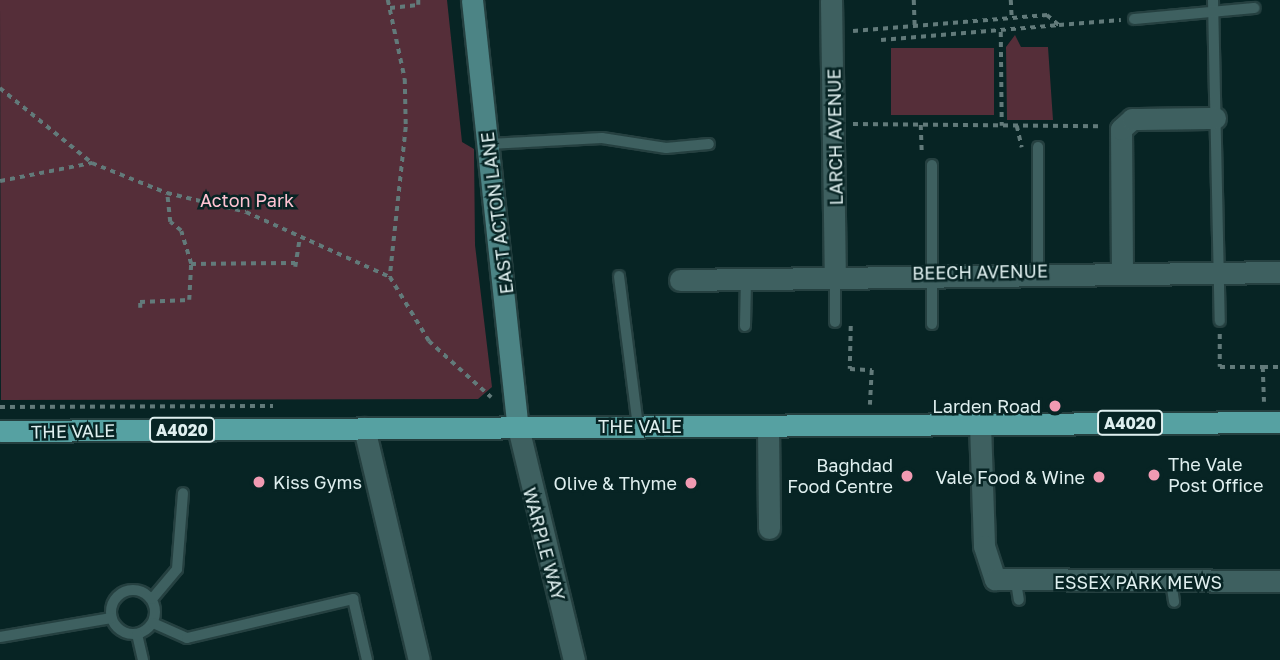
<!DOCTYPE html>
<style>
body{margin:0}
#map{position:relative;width:1280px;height:660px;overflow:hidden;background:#072424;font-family:"Golos Text",sans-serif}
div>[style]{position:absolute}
.green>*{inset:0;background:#552e39;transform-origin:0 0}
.path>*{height:3.5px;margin-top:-1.75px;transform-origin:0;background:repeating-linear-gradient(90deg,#627a7a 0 5px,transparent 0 10px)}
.roads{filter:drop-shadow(2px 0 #254040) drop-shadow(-2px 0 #254040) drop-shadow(0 2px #254040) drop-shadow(0 -2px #254040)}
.lane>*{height:10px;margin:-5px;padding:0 5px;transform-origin:5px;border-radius:5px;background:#3e6060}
.lane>.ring{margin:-5px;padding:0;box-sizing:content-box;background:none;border:10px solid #3e6060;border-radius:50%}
.street>*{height:21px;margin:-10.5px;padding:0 10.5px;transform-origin:10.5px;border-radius:10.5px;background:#3e6060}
.secondary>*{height:21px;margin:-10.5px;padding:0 10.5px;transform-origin:10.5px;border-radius:10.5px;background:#4c8485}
.primary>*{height:21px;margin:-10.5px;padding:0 10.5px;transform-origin:10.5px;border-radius:10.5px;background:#56a1a2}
.dots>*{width:19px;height:19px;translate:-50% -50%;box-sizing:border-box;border:4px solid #072424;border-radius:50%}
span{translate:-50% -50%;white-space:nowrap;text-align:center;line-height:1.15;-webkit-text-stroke:5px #072424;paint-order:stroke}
.shield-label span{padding:2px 5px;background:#072424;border:2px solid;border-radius:5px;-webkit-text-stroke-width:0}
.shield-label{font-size:16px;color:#dfefef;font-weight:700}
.street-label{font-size:18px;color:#dfefef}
.park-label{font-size:18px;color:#ffc3d2}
.poi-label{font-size:18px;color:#dfefef}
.right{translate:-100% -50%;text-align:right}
.left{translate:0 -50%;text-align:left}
</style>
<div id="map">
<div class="green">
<div style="clip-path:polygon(0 0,447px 0,462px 142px,474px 149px,475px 245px,492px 387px,478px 399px,1px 400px)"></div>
<div style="clip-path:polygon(1015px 35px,1021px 47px,1048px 47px,1053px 120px,1007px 120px,1006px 47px)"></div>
<div style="left:891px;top:48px;width:103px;height:67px"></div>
</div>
<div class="path">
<div style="left:388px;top:0;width:81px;rotate:77.9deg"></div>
<div style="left:405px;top:79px;width:48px;rotate:88.8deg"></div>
<div style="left:406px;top:127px;width:151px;rotate:96.1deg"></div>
<div style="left:914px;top:0;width:26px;rotate:88deg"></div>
<div style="left:1011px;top:0;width:18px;rotate:87deg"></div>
<div style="left:390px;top:8px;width:28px;rotate:-6deg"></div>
<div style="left:418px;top:5px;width:5px;rotate:-90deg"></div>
<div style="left:853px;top:31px;width:195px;rotate:-4.7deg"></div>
<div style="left:1047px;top:15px;width:16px;rotate:40deg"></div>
<div style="left:1059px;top:25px;width:62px;rotate:-4.6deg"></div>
<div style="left:1001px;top:32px;width:94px;rotate:89.4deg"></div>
<div style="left:881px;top:40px;width:179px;rotate:-4.8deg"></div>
<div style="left:0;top:88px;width:119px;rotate:39.2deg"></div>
<div style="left:92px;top:163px;width:81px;rotate:21.8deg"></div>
<div style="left:167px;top:193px;width:81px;rotate:13.5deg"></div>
<div style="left:246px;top:212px;width:158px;rotate:24.3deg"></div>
<div style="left:390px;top:277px;width:75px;rotate:58.6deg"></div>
<div style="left:429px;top:341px;width:84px;rotate:42.1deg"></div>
<div style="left:853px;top:124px;width:248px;rotate:0.5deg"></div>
<div style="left:921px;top:125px;width:30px;rotate:88deg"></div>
<div style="left:1017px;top:126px;width:22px;rotate:77deg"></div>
<div style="left:0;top:181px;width:94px;rotate:-11.1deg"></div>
<div style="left:191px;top:264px;width:104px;rotate:-0.6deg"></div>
<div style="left:295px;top:267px;width:30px;rotate:-81deg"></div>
<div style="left:140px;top:308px;width:6px;rotate:-90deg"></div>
<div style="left:140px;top:302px;width:49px;rotate:-2.3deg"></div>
<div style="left:189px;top:300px;width:36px;rotate:-87deg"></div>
<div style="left:191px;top:264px;width:34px;rotate:-107deg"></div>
<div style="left:181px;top:231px;width:14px;rotate:-141deg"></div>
<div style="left:170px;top:222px;width:29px;rotate:-96deg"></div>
<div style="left:851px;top:326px;width:43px;rotate:91.3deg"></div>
<div style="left:850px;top:369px;width:22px;rotate:3deg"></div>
<div style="left:872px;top:370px;width:35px;rotate:93deg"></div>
<div style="left:1220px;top:334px;width:33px;rotate:90deg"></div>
<div style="left:1220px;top:367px;width:43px"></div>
<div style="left:1263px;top:367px;width:35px;rotate:88deg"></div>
<div style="left:1263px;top:367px;width:17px"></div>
<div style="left:0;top:407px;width:273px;rotate:-0.2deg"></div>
</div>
<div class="roads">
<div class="lane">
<div style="left:1213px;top:0;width:321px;rotate:88.8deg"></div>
<div style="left:1134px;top:19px;width:121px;rotate:-5.2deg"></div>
<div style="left:489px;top:144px;width:113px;rotate:-3deg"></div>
<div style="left:602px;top:138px;width:65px;rotate:8.9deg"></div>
<div style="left:666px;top:148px;width:43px;rotate:-5.3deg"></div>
<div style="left:1038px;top:147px;width:124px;rotate:90deg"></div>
<div style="left:619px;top:276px;width:151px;rotate:82.8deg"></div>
<div style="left:835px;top:322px;width:46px;rotate:-90deg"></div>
<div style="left:932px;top:324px;width:159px;rotate:-90deg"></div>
<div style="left:745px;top:326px;width:48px;rotate:-88.8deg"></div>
<div style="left:1016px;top:582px;width:18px;rotate:81deg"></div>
<div style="left:1171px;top:582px;width:20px;rotate:81deg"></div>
<div class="ring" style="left:111px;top:590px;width:34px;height:34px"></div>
<div style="left:152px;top:599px;width:39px;rotate:-50deg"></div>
<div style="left:177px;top:569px;width:76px;rotate:-85.5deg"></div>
<div style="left:153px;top:623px;width:37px;rotate:24deg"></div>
<div style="left:187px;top:638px;width:171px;rotate:-13.2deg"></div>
<div style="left:353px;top:599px;width:63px;rotate:77.1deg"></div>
<div style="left:137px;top:634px;width:27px;rotate:77deg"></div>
<div style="left:0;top:637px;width:113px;rotate:-9.7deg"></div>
</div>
<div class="street">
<div style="left:831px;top:0;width:275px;rotate:89.2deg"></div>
<div style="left:1122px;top:271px;width:142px;rotate:-90.4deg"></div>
<div style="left:1121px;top:129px;width:15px;rotate:-42deg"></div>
<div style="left:1132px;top:119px;width:83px;rotate:-0.7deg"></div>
<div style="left:680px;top:280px;width:600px;rotate:-0.76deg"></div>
<div style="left:980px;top:424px;width:122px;rotate:88.1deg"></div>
<div style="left:984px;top:546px;width:35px;rotate:72deg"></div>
<div style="left:995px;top:579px;width:285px;rotate:0.4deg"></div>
<div style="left:768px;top:426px;width:102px;rotate:89.4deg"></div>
<div style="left:518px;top:427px;width:240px;rotate:76.5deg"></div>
<div style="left:364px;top:428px;width:238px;rotate:76.7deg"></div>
</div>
<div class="secondary">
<div style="left:472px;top:0;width:429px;rotate:83.9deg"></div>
</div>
<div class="primary">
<div style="left:0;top:431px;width:1280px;rotate:-0.4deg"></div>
</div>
</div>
<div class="dots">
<div style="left:1055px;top:406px;background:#f19ab2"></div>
<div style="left:1154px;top:475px;background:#f19ab2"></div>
<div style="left:907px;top:476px;background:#f19ab2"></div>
<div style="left:1099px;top:477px;background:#f19ab2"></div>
<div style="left:259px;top:482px;background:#f19ab2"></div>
<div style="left:691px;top:483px;background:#f19ab2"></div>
</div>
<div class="shield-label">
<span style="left:1130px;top:423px">A4020</span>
<span style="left:182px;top:430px">A4020</span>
</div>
<div class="street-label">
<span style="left:835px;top:137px;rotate:-91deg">LARCH AVENUE</span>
<span style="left:497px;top:213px;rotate:-97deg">EAST ACTON LANE</span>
<span style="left:980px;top:272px;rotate:-1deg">BEECH AVENUE</span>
<span style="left:640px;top:426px">THE VALE</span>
<span style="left:73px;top:431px;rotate:-1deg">THE VALE</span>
<span style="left:544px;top:544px;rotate:75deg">WARPLE WAY</span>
<span style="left:1138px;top:582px">ESSEX PARK MEWS</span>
</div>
<div class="park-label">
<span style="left:247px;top:200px">Acton Park</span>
</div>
<div class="poi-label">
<span class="right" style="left:1041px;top:406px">Larden Road</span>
<span class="left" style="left:1168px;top:475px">The Vale<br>Post Office</span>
<span class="right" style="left:893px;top:476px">Baghdad<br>Food Centre</span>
<span class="right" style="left:1085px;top:477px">Vale Food &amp; Wine</span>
<span class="left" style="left:273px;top:482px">Kiss Gyms</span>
<span class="right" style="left:677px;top:483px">Olive &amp; Thyme</span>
</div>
</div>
